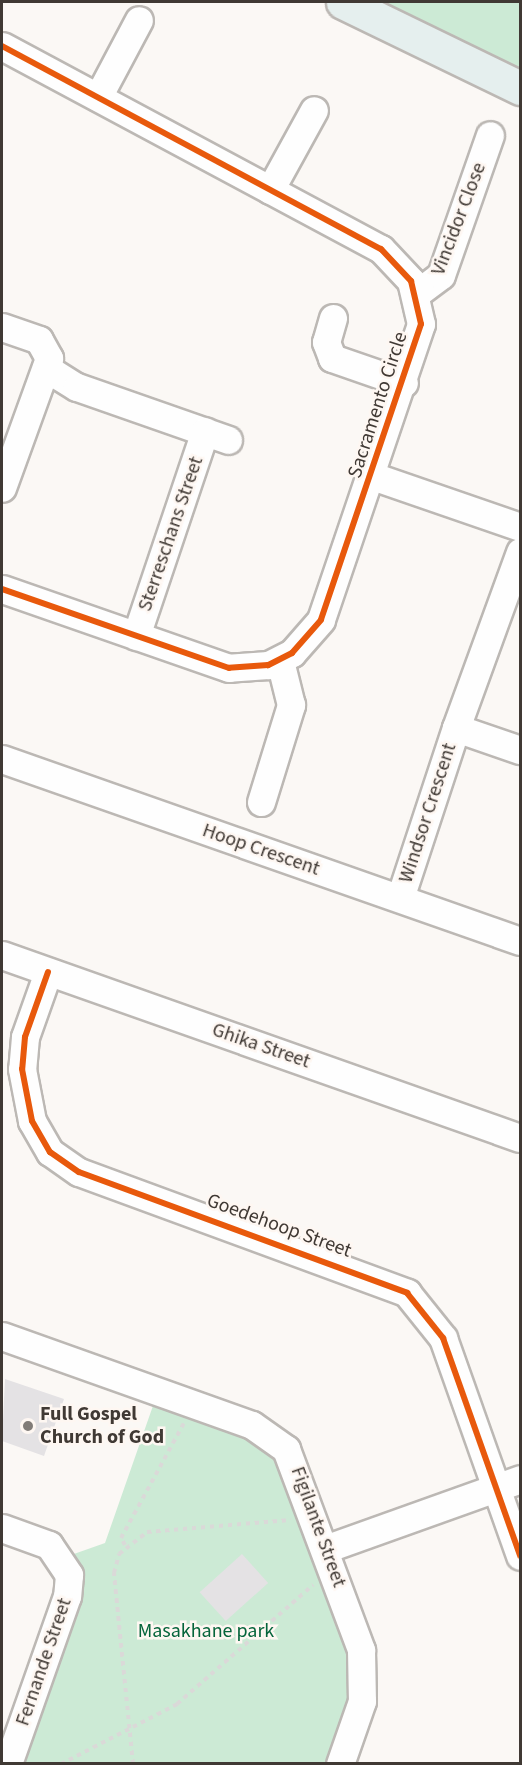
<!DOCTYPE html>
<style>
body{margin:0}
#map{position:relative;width:522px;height:1765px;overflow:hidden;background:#fbf8f5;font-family:"Source Sans 3",sans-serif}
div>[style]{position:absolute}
.green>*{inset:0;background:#ccead5}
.building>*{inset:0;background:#e4e2e4;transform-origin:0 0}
.path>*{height:4px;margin-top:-2px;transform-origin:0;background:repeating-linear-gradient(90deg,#dad9d8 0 4.5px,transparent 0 9px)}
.roads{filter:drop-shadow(2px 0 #bcb8b4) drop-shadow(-2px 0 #bcb8b4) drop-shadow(0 2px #bcb8b4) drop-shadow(0 -2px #bcb8b4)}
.minor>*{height:27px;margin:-13.5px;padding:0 13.5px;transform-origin:13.5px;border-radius:13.5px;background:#fefefe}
.major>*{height:33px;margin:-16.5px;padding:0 16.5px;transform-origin:16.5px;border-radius:16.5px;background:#e5efee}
.cycleway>*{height:6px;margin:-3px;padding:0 3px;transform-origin:3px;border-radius:3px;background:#e8590c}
.dots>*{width:16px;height:16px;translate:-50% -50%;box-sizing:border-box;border:3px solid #fef7f2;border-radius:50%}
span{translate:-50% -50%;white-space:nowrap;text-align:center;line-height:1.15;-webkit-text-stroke:5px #fef7f2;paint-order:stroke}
.street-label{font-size:20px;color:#403934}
.poi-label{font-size:20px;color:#403934;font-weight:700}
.left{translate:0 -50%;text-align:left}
.park-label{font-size:20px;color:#05643b}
.frame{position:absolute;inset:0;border:3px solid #403934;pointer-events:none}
</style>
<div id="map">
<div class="green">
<div style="clip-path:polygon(374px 2px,520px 2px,520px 73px)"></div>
<div style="clip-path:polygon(155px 1400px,270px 1445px,347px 1634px,355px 1683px,330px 1763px,18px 1764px,71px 1555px,105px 1543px)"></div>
</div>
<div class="building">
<div style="clip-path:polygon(5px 1379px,64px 1399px,44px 1456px,2px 1441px)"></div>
<div style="left:242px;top:1554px;width:39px;height:57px;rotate:48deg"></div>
</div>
<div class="path">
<div style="left:125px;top:1545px;width:8px;rotate:-120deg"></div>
<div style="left:121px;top:1538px;width:131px;rotate:-61.3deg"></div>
<div style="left:61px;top:1764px;width:131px;rotate:-27.3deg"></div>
<div style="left:177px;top:1704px;width:181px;rotate:-41.2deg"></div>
<div style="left:133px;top:1764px;width:192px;rotate:-95.7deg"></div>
<div style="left:114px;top:1573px;width:20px;rotate:-75deg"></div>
<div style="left:119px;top:1554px;width:36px;rotate:-38deg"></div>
<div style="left:147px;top:1532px;width:144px;rotate:-4.8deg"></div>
</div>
<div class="roads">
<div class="minor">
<div style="left:2px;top:46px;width:430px;rotate:28.2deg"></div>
<div style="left:381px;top:249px;width:44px;rotate:46.8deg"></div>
<div style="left:411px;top:281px;width:44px;rotate:76.9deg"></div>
<div style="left:421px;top:324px;width:312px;rotate:108.7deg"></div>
<div style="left:321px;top:620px;width:44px;rotate:131.3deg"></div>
<div style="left:292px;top:653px;width:27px;rotate:153deg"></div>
<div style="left:268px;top:665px;width:39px;rotate:176deg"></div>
<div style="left:229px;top:668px;width:240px;rotate:-160.8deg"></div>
<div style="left:98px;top:97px;width:87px;rotate:-62deg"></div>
<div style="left:270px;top:190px;width:91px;rotate:-61.2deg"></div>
<div style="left:416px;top:294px;width:31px;rotate:-37deg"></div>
<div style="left:441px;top:275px;width:148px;rotate:-70.7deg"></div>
<div style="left:333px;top:318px;width:25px;rotate:106deg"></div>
<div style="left:326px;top:342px;width:17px;rotate:69deg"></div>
<div style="left:332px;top:358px;width:76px;rotate:19.1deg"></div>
<div style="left:2px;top:327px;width:39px;rotate:19deg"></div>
<div style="left:39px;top:340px;width:21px;rotate:61deg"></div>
<div style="left:49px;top:358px;width:138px;rotate:109.9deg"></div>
<div style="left:46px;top:368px;width:36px;rotate:32deg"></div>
<div style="left:77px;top:387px;width:160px;rotate:19.3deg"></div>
<div style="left:372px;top:476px;width:157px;rotate:19deg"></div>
<div style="left:520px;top:552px;width:187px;rotate:110deg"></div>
<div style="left:456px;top:728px;width:68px;rotate:19deg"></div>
<div style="left:136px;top:636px;width:216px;rotate:-71.4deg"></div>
<div style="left:2px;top:759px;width:549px;rotate:19.36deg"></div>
<div style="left:261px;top:802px;width:102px;rotate:-72.8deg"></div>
<div style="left:291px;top:705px;width:45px;rotate:-104deg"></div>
<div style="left:400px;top:898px;width:179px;rotate:-71.8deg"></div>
<div style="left:2px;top:955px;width:549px;rotate:19.46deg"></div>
<div style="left:48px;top:972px;width:69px;rotate:109.5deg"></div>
<div style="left:25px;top:1037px;width:32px;rotate:95deg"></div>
<div style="left:22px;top:1069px;width:53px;rotate:79.1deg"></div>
<div style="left:32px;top:1121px;width:36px;rotate:60deg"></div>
<div style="left:50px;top:1152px;width:35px;rotate:35deg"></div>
<div style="left:79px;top:1172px;width:350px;rotate:20.2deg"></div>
<div style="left:407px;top:1293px;width:58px;rotate:51.3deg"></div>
<div style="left:443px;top:1338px;width:231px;rotate:70.5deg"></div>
<div style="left:2px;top:1336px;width:265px;rotate:19.6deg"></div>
<div style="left:252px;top:1425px;width:42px;rotate:35.2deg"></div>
<div style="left:286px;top:1449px;width:215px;rotate:69.5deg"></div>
<div style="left:361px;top:1650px;width:51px;rotate:88.9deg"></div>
<div style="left:362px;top:1701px;width:67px;rotate:109.2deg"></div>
<div style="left:2px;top:1528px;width:50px;rotate:19.9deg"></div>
<div style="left:49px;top:1545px;width:36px;rotate:56deg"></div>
<div style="left:69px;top:1575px;width:21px;rotate:95deg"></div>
<div style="left:67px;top:1596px;width:178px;rotate:109.4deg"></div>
<div style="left:325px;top:1549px;width:207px;rotate:-19.7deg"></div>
</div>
<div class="major">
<div style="left:343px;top:2px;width:197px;rotate:25.9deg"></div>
</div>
</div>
<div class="cycleway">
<div style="left:2px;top:46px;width:430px;rotate:28.2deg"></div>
<div style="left:381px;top:249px;width:44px;rotate:46.8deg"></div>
<div style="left:411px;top:281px;width:44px;rotate:76.9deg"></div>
<div style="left:421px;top:324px;width:312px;rotate:108.7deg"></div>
<div style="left:321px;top:620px;width:44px;rotate:131.3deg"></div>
<div style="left:292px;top:653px;width:27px;rotate:153deg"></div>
<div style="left:268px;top:665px;width:39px;rotate:176deg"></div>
<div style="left:229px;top:668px;width:240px;rotate:-160.8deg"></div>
<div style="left:48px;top:972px;width:69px;rotate:109.5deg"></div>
<div style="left:25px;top:1037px;width:32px;rotate:95deg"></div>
<div style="left:22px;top:1069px;width:53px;rotate:79.1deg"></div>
<div style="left:32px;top:1121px;width:36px;rotate:60deg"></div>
<div style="left:50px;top:1152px;width:35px;rotate:35deg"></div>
<div style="left:79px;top:1172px;width:350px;rotate:20.2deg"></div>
<div style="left:407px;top:1293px;width:58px;rotate:51.3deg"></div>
<div style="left:443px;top:1338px;width:231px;rotate:70.5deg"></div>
</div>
<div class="dots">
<div style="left:28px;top:1426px;background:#817c78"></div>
</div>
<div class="street-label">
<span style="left:459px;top:219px;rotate:-69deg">Vincidor Close</span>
<span style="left:378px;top:405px;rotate:-72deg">Sacramento Circle</span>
<span style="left:171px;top:534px;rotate:-71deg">Sterreschans Street</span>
<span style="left:428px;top:813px;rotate:-72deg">Windsor Crescent</span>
<span style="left:261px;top:850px;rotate:19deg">Hoop Crescent</span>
<span style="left:261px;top:1046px;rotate:19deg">Ghika Street</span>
<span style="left:279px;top:1226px;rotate:20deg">Goedehoop Street</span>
<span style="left:318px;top:1527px;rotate:70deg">Figilante Street</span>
<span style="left:44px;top:1662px;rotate:-71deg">Fernande Street</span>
</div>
<div class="poi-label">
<span class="left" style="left:40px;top:1426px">Full Gospel<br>Church of God</span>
</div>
<div class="park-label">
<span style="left:206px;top:1631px">Masakhane park</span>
</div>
<div class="frame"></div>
</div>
